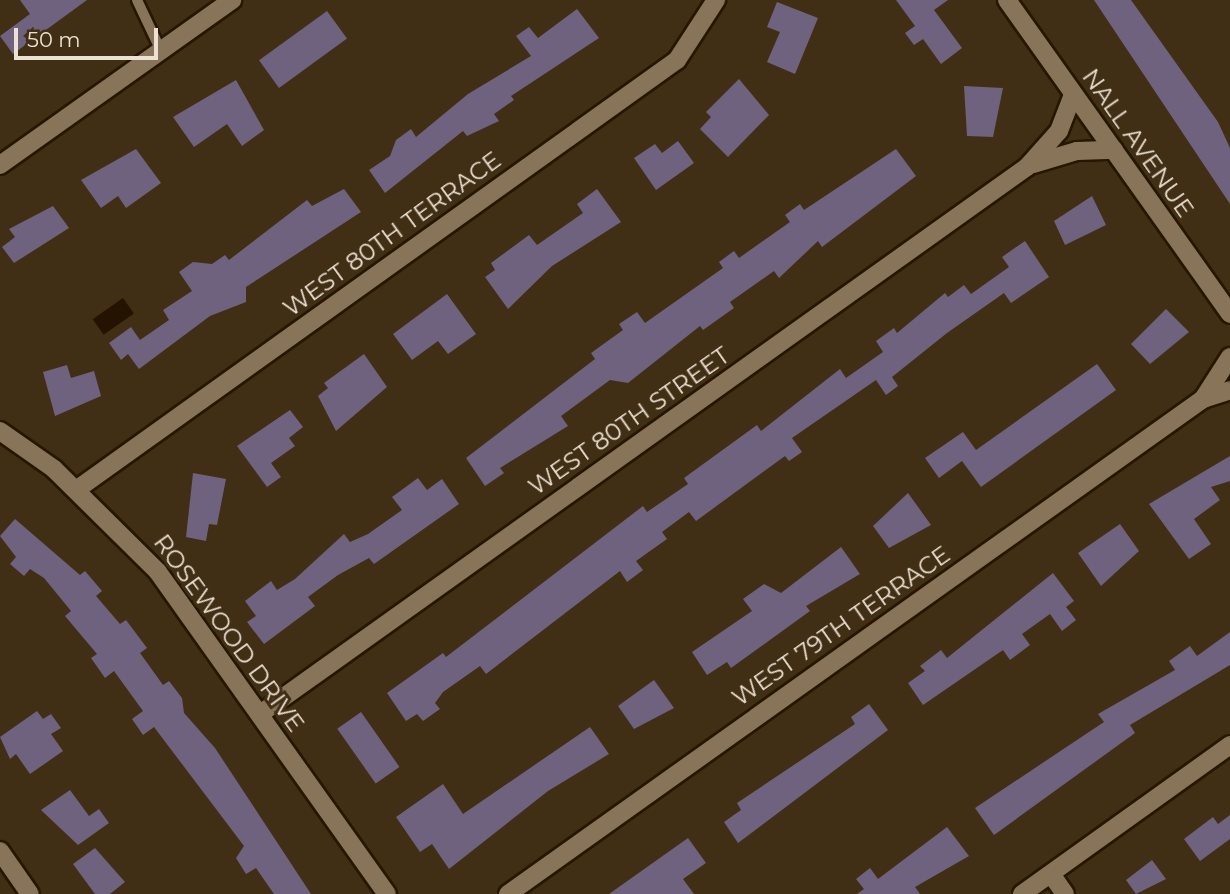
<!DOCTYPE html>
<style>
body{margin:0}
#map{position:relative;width:1230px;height:894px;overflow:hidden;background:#402f15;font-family:Montserrat,sans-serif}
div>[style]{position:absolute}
.water>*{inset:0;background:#241300;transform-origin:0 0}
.building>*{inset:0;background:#6e627e;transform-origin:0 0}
.roads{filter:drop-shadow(2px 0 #261700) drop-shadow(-2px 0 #261700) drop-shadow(0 2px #261700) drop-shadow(0 -2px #261700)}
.lane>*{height:10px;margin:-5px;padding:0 5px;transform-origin:5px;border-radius:5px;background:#887559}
.street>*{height:18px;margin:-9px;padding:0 9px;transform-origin:9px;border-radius:9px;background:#887559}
.secondary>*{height:18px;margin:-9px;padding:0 9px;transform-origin:9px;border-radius:9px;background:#887559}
span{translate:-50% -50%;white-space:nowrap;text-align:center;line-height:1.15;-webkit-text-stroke:6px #402f15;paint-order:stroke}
.street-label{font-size:24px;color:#ece1d2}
.scale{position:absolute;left:14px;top:28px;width:144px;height:32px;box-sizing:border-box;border:4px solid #ece1d2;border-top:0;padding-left:9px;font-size:21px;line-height:24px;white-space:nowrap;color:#ece1d2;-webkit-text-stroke:5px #402f15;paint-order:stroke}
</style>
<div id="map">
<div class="water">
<div style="left:123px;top:298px;width:19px;height:37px;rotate:55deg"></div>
</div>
<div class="building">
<div style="clip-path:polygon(20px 0,87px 0,13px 54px,0 36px,30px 14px)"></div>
<div style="clip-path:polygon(896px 0,948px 0,934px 10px,962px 48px,941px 64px,923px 39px,914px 45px,905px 33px,915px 26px)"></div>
<div style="clip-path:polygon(1094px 0,1131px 0,1218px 122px,1230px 148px,1230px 204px)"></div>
<div style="clip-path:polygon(777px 2px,818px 18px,795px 74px,767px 62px,780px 32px,767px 27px)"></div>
<div style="clip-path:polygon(577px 9px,599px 38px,511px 96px,514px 100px,494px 114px,499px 121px,467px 136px,463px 131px,385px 193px,369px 170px,390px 156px,396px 140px,411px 129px,416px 137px,468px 94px,531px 56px,516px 36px,529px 27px,538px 38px)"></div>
<div style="left:327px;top:11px;width:34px;height:84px;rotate:54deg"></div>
<div style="clip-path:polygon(739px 79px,769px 115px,728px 157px,700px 129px,711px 117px,706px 112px)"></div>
<div style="clip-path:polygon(236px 80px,264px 130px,242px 146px,227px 124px,194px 147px,173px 117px)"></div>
<div style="clip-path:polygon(964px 86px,1003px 88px,993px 137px,967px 136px)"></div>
<div style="clip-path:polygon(678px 141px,694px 163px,656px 190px,634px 158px,655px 144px,662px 153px)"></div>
<div style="clip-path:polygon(136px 149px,161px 183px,126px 208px,118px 196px,101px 208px,81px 180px)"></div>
<div style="clip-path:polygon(896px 149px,916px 176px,822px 247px,818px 241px,779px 278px,774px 271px,730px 302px,734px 308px,703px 330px,700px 326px,628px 383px,610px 380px,561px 416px,568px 426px,500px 468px,504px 473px,485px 486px,466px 458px,595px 359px,591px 353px,623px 330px,619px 324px,637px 312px,645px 323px,723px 268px,719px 262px,734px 251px,739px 258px,790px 222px,785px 215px,800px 204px,804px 210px)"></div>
<div style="clip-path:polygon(344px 189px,361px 212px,246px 287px,246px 302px,210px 316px,139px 369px,128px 354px,121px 360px,109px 343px,131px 327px,140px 340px,169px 320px,163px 310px,192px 291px,179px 272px,193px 262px,212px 264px,225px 255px,229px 260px,307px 200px,312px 206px)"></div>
<div style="clip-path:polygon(597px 189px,621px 222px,552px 266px,508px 309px,485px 277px,495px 270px,491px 263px,529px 235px,537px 245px,583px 213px,577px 204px)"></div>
<div style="clip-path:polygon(1092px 196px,1106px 225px,1065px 245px,1054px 221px)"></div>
<div style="clip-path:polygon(53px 206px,69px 228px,14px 263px,2px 247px,15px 237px,9px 229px)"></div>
<div style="clip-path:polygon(1025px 241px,1049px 277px,1011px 303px,1004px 293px,947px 333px,892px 377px,898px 386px,886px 395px,876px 380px,792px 438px,802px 452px,789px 461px,785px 456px,696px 521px,689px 512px,662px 532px,667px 539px,636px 561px,643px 570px,627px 582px,620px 571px,486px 674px,480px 666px,443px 692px,435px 703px,440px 709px,423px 721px,417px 714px,406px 721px,387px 693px,443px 653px,446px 657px,643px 506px,647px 512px,688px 484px,684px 478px,757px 425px,761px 431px,840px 369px,846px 378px,883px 352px,876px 341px,894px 328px,897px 333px,945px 293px,948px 297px,964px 285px,971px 294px,1009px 267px,1002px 257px)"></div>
<div style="clip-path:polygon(447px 294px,476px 334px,448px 354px,438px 341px,412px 360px,393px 334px)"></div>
<div style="clip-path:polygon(1166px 309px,1189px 332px,1150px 364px,1131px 344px)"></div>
<div style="clip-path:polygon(364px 354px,387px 387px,336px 431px,318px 396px,328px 388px,324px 383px)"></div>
<div style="clip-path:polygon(1097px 364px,1116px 390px,981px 487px,962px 461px,939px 478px,925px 458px,963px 432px,976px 450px)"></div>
<div style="clip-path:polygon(67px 365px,71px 378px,94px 371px,101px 396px,55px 416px,43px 372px)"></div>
<div style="clip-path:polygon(290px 410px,303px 427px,289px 438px,295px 446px,271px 463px,281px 477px,267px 487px,237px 446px)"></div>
<div style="clip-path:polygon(1230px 456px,1230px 481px,1211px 487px,1220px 500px,1194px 519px,1211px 544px,1189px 559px,1149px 504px)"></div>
<div style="clip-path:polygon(193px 473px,226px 479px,217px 525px,209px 524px,206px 541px,186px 537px)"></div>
<div style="clip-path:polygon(418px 478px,427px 490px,442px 479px,459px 504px,374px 564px,369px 558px,338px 575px,308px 597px,315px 606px,264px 644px,247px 622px,256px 616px,245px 601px,271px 581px,277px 590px,295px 579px,344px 534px,350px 542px,368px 534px,402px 510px,392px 497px)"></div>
<div style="clip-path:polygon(908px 493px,931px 525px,889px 548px,873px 526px)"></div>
<div style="clip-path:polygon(15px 519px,80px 575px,85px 571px,102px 591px,96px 596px,120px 624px,126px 620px,147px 648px,140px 653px,163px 685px,169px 681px,182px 698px,184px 713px,215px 748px,311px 894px,274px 894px,256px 868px,246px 874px,236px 858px,244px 846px,154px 727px,143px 735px,132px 719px,143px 711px,114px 671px,105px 678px,91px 658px,97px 654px,65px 616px,71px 611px,44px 578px,30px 569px,24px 576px,10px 564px,16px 557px,0 536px)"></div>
<div style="clip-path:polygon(1120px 524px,1139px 551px,1101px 586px,1078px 553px)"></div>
<div style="clip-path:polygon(841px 547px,860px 574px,806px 606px,810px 611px,731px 668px,727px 662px,707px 675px,692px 652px,752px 611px,743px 599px,764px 584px,781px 593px)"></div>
<div style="clip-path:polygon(1053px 573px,1074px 601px,1066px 607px,1076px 620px,1062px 631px,1050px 614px,1022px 634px,1030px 645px,1010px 660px,1003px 650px,923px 705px,908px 683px,925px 671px,920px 666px,941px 650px,947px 658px)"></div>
<div style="clip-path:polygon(1230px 632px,1230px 665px,1130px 725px,1135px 733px,994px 835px,975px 808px,1104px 722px,1098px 714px,1175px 670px,1169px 661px,1190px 646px,1197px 656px)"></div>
<div style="clip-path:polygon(654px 680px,674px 708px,634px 729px,618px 706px)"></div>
<div style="clip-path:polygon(869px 704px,888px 730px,738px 843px,724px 822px,741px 810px,737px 803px,855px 724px,851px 717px)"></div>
<div style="clip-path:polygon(37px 711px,43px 719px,51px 714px,61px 728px,51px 734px,63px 751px,30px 774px,16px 754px,10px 759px,0 737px)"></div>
<div style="left:361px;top:712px;width:67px;height:29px;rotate:55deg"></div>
<div style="clip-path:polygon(590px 727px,609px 754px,548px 791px,449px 869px,432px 844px,420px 852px,396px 817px,443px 784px,463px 814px)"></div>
<div style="clip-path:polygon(70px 790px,89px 816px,99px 809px,109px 823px,78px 845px,41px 810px)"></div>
<div style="clip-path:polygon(1230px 815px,1230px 839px,1200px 861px,1184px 839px,1213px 817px,1218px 824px)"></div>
<div style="clip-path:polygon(947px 827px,969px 856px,915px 887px,920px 894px,857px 894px,864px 889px,856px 879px,870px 868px,878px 879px)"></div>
<div style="clip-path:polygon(688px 838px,706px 863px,683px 879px,694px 894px,609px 894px)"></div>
<div style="clip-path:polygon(95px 848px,125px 882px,110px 894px,95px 894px,73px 864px)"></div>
<div style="clip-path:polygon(1152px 860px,1166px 879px,1136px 894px,1126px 880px)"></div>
</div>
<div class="roads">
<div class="lane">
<div style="left:137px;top:0;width:56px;rotate:64.8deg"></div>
</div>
<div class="street">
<div style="left:1033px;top:164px;width:46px;rotate:-16.5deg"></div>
<div style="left:1077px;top:151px;width:37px;rotate:-2deg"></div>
<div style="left:0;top:165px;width:285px;rotate:-35.4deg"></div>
<div style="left:1203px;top:399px;width:50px;rotate:-57.3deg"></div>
<div style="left:0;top:431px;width:66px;rotate:35.1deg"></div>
<div style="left:54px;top:469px;width:146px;rotate:44.7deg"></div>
<div style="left:158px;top:572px;width:395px;rotate:54.6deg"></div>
<div style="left:76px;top:490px;width:739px;rotate:-35.58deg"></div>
<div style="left:677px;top:60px;width:72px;rotate:-57deg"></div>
<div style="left:260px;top:714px;width:942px;rotate:-35.5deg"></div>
<div style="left:1027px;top:167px;width:48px;rotate:-48.4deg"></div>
<div style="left:1059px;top:131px;width:40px;rotate:-69deg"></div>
<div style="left:0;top:851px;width:52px;rotate:55.1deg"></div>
<div style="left:1051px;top:874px;width:24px;rotate:55deg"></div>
<div style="left:508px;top:894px;width:853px;rotate:-35.46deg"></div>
<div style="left:1203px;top:399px;width:28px;rotate:-18deg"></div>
</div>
<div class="secondary">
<div style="left:1007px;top:0;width:385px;rotate:54.6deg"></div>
<div style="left:1022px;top:894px;width:256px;rotate:-35.6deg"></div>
</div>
</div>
<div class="street-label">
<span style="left:1138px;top:143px;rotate:55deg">NALL AVENUE</span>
<span style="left:392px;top:234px;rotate:-36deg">WEST 80TH TERRACE</span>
<span style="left:629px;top:421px;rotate:-35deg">WEST 80TH STREET</span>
<span style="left:841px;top:626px;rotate:-35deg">WEST 79TH TERRACE</span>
<span style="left:229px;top:633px;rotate:54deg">ROSEWOOD DRIVE</span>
</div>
<div class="scale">50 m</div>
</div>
